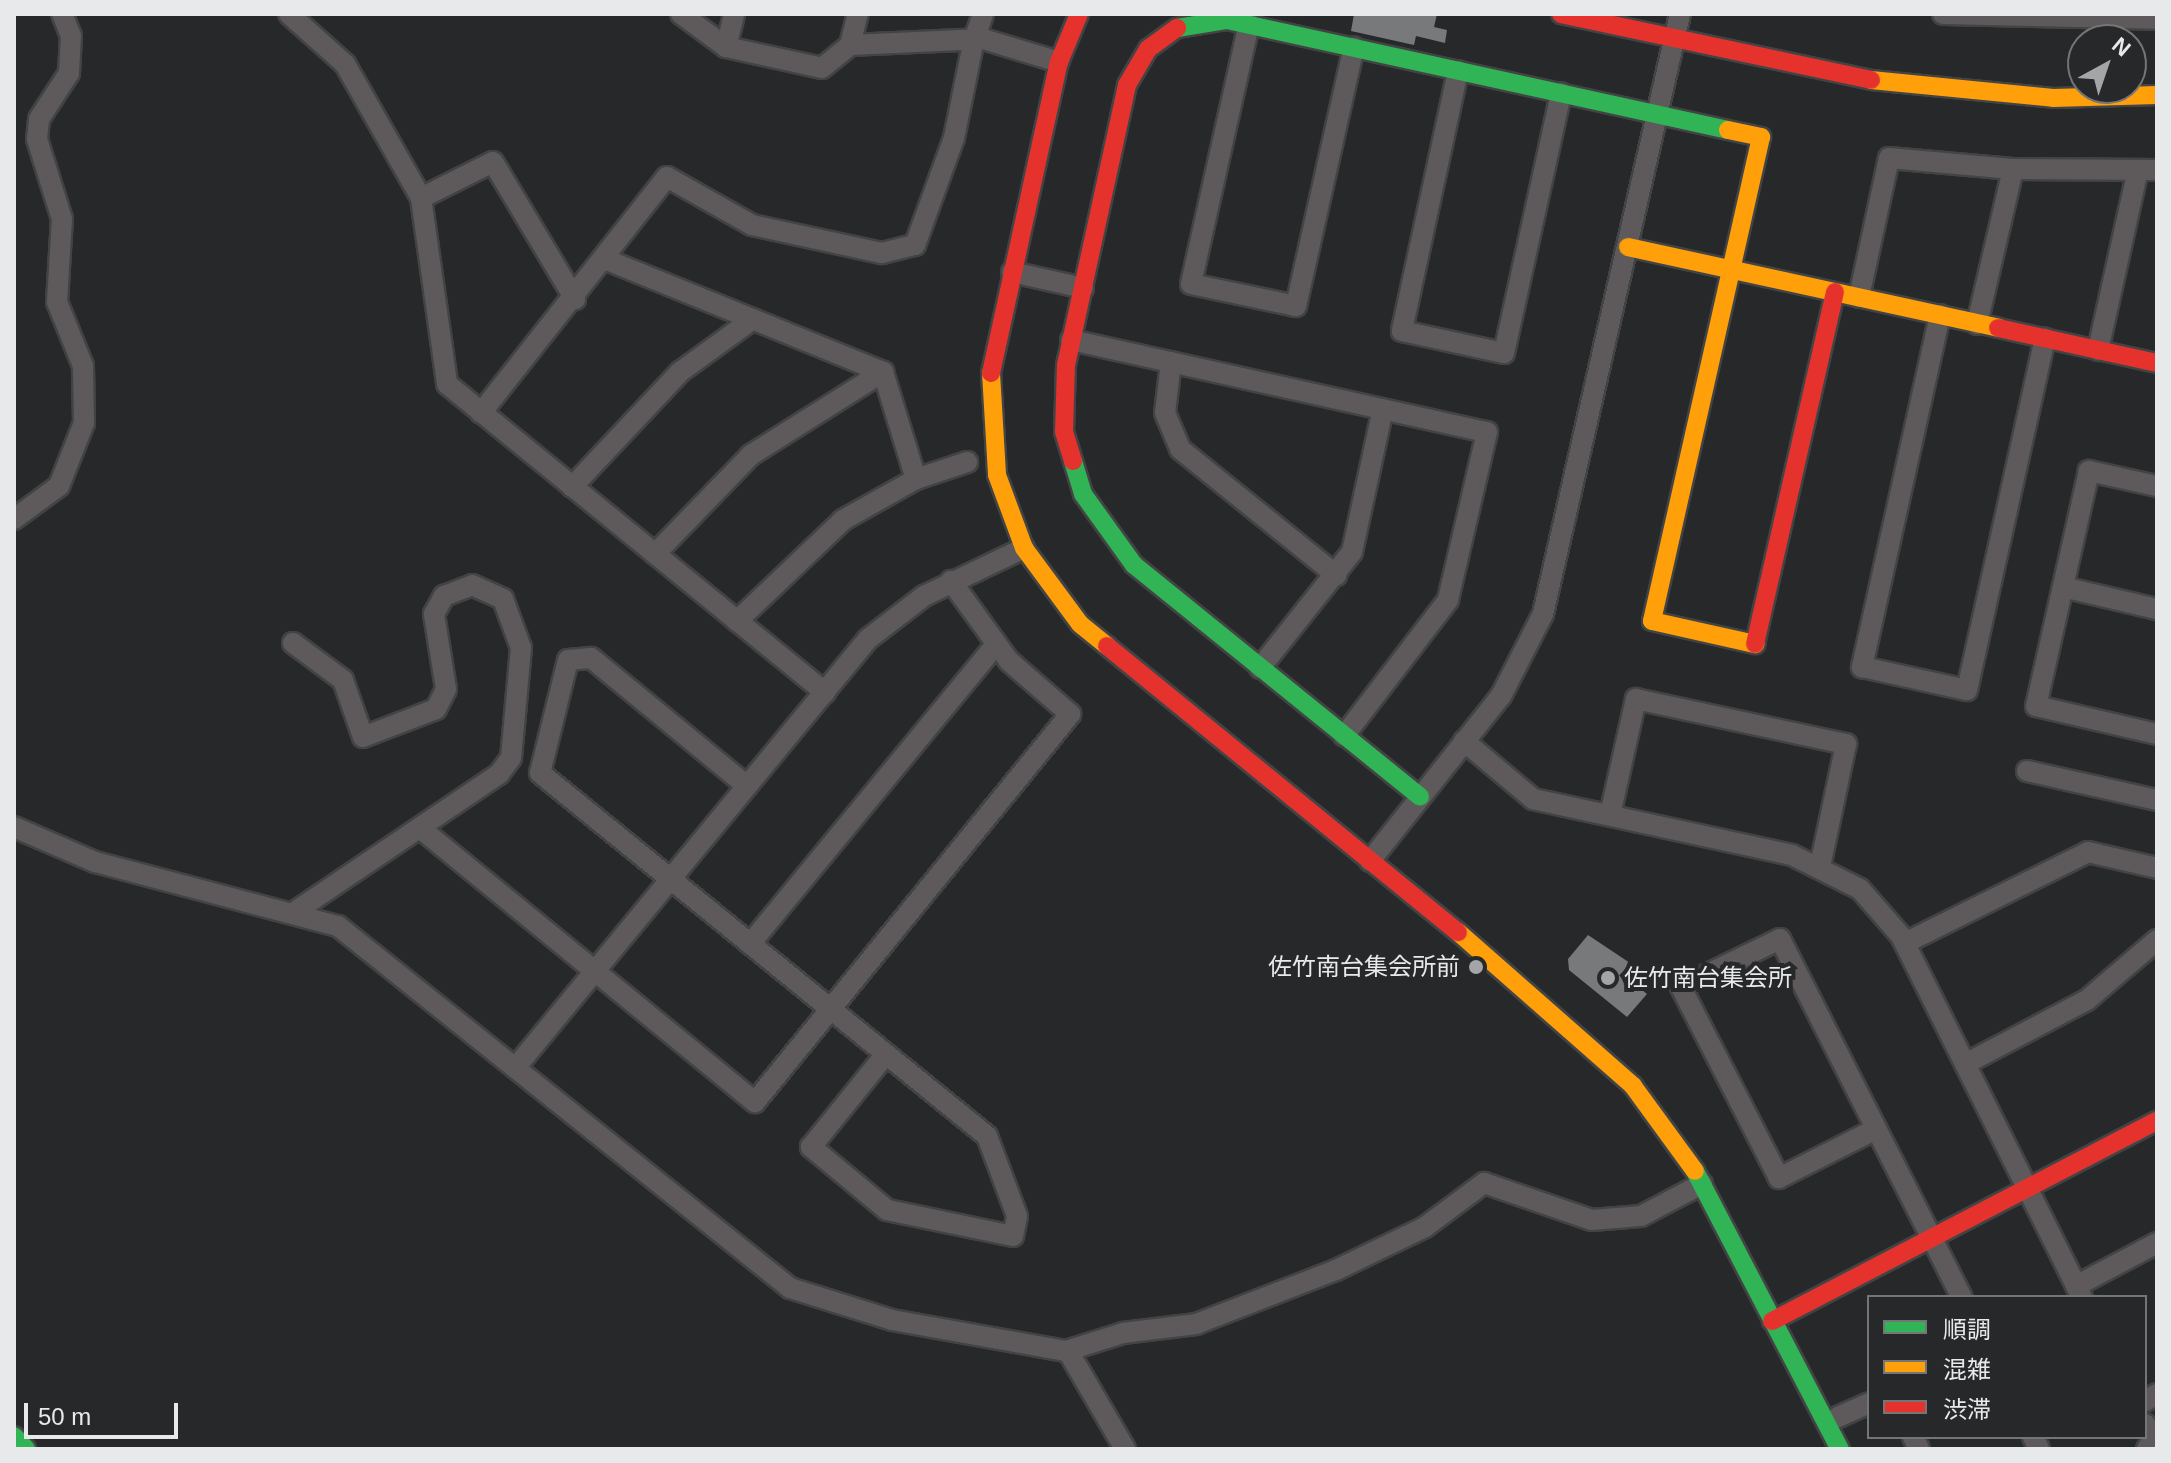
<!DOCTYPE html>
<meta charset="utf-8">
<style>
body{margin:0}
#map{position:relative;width:2171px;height:1463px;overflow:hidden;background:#272829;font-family:Arial,"Noto Sans JP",sans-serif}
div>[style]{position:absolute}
.building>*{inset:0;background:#78797a}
.roads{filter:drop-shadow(2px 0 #424344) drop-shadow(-2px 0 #424344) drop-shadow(0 2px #424344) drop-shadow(0 -2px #424344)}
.street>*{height:20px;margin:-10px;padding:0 10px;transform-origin:10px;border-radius:10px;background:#5e5a5c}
.fast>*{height:18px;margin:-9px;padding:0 9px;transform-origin:9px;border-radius:9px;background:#30b455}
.slow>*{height:18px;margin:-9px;padding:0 9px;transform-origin:9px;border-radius:9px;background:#ff9f0a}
.jam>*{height:18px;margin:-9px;padding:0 9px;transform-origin:9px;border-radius:9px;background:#e5322d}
.dots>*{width:22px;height:22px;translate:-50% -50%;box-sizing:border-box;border:4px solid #26282a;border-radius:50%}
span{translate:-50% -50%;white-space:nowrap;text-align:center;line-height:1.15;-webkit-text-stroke:8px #26282a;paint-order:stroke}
.poi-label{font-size:24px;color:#e8e9ea}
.right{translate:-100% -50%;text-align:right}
.left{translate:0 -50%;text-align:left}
.frame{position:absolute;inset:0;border:16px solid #e8e9ea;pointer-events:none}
.legend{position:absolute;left:1867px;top:1295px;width:280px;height:144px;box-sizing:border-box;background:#26282a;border:2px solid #747577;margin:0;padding:10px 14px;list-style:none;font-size:24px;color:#e8e9ea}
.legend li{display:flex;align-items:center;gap:16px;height:40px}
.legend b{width:40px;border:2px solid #747577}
.north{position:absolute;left:2067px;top:24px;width:80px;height:80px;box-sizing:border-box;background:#26282a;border:2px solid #747577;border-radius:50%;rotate:40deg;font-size:22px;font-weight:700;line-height:32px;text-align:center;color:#e8e9ea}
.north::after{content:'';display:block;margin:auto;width:28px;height:36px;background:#a4a5a6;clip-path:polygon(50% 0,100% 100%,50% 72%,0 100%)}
.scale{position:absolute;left:24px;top:1403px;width:154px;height:36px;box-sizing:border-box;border:4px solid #e8e9ea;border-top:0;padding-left:10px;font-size:24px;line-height:28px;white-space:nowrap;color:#e8e9ea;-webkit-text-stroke:6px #26282a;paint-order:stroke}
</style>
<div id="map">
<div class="building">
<div style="clip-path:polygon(1354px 14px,1437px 14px,1434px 27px,1447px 30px,1445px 43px,1416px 36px,1414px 45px,1351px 31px)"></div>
<div style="clip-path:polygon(1588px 935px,1639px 969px,1636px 985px,1647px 994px,1627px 1017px,1569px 970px,1568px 959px)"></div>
</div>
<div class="roads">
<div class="street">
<div style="left:289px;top:14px;width:75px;rotate:41.8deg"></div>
<div style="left:345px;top:64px;width:154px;rotate:60.4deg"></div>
<div style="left:421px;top:198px;width:188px;rotate:82deg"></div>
<div style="left:447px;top:384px;width:488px;rotate:39.2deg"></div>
<div style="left:681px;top:14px;width:56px;rotate:36.3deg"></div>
<div style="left:726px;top:47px;width:98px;rotate:12.3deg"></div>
<div style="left:822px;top:68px;width:36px;rotate:-39deg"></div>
<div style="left:850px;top:45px;width:32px;rotate:-76deg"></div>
<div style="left:983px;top:14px;width:18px;rotate:109deg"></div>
<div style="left:977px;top:31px;width:10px;rotate:53deg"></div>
<div style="left:983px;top:39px;width:79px;rotate:16.8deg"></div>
<div style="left:1943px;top:14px;width:214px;rotate:1.3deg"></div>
<div style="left:1249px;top:24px;width:266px;rotate:102.6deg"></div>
<div style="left:1191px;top:284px;width:107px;rotate:11.8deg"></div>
<div style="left:1296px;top:306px;width:265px;rotate:-77.4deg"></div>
<div style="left:850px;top:45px;width:133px;rotate:-2.6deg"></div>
<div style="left:726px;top:47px;width:34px;rotate:-76deg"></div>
<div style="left:1458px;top:71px;width:266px;rotate:102.2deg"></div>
<div style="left:1402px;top:331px;width:104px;rotate:12.2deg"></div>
<div style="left:1504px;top:353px;width:266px;rotate:-77.6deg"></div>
<div style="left:421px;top:198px;width:80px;rotate:-26.6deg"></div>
<div style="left:493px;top:162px;width:160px;rotate:59.1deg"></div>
<div style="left:607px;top:260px;width:298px;rotate:22.1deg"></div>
<div style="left:883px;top:372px;width:112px;rotate:72.9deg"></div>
<div style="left:1012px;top:272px;width:73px;rotate:12.7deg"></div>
<div style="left:1859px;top:297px;width:142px;rotate:-77.8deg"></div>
<div style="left:1889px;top:158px;width:124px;rotate:5.1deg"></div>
<div style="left:2013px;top:169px;width:144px;rotate:0.4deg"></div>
<div style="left:1940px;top:315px;width:361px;rotate:102.5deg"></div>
<div style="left:1862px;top:667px;width:107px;rotate:12.4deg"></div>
<div style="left:1967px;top:690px;width:360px;rotate:-77.5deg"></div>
<div style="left:1977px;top:324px;width:159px;rotate:-76.9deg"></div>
<div style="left:1071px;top:340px;width:426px;rotate:12.5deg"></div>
<div style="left:1487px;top:432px;width:172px;rotate:103.1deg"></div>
<div style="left:1448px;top:600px;width:171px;rotate:127.4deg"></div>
<div style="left:2098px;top:350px;width:184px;rotate:-77.5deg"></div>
<div style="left:1171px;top:362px;width:51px;rotate:96.7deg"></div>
<div style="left:1165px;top:413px;width:39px;rotate:67deg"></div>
<div style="left:1180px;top:449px;width:201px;rotate:38.9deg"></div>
<div style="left:481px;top:413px;width:300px;rotate:-51.8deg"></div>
<div style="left:667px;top:177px;width:98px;rotate:29.5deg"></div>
<div style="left:752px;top:225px;width:133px;rotate:12.2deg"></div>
<div style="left:882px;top:253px;width:34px;rotate:-14deg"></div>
<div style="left:915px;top:245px;width:114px;rotate:-70deg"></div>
<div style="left:954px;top:138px;width:101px;rotate:-78.6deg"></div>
<div style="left:2157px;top:486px;width:70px;rotate:-167.6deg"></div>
<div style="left:2089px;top:471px;width:241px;rotate:102.7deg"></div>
<div style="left:2036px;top:706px;width:124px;rotate:13deg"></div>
<div style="left:572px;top:487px;width:158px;rotate:-46.8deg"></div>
<div style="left:680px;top:372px;width:90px;rotate:-36deg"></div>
<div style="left:14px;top:519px;width:56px;rotate:-36.3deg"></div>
<div style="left:59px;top:486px;width:68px;rotate:-68.4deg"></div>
<div style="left:84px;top:423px;width:57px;rotate:-91deg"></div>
<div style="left:83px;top:366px;width:69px;rotate:-112.1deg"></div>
<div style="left:57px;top:302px;width:83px;rotate:-86.6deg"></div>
<div style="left:62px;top:219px;width:84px;rotate:-107.4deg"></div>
<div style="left:37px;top:139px;width:20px;rotate:-84deg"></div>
<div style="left:39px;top:119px;width:55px;rotate:-56.9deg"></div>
<div style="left:69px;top:73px;width:37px;rotate:-87deg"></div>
<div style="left:71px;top:36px;width:24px;rotate:-112deg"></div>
<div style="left:655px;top:554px;width:138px;rotate:-45.9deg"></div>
<div style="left:751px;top:455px;width:156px;rotate:-32.2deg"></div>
<div style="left:2063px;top:587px;width:97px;rotate:13.2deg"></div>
<div style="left:737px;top:621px;width:146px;rotate:-43.6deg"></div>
<div style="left:843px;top:520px;width:84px;rotate:-29.3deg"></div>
<div style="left:916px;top:479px;width:54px;rotate:-18.4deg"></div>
<div style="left:293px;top:643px;width:62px;rotate:36.5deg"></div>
<div style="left:343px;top:680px;width:60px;rotate:70.7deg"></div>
<div style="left:363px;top:737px;width:78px;rotate:-21deg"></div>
<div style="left:436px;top:709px;width:22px;rotate:-63deg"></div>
<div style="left:446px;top:689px;width:76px;rotate:-99.1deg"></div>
<div style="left:434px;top:614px;width:21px;rotate:-61deg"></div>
<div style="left:444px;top:596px;width:30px;rotate:-21deg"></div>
<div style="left:472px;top:585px;width:34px;rotate:24deg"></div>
<div style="left:503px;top:599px;width:52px;rotate:69.8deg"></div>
<div style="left:521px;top:648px;width:110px;rotate:95.2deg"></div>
<div style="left:511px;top:758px;width:20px;rotate:127deg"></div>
<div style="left:499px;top:774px;width:244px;rotate:146deg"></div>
<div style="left:1260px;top:668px;width:148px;rotate:-51.6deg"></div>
<div style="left:1352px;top:552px;width:146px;rotate:-77.8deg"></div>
<div style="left:1464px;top:741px;width:90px;rotate:40deg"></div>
<div style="left:1533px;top:799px;width:265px;rotate:12.2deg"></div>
<div style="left:1792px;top:855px;width:76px;rotate:26.6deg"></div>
<div style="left:1860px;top:889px;width:62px;rotate:48.9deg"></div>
<div style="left:1901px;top:936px;width:404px;rotate:63.4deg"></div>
<div style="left:2027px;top:771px;width:133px;rotate:12.6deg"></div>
<div style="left:747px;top:786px;width:202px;rotate:-140.6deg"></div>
<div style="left:591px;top:658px;width:23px;rotate:175deg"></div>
<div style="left:568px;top:660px;width:116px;rotate:103.9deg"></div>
<div style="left:540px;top:773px;width:576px;rotate:39.08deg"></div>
<div style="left:987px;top:1136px;width:85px;rotate:69.4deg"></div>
<div style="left:1017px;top:1216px;width:20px;rotate:101deg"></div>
<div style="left:1013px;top:1236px;width:129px;rotate:-168.3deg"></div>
<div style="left:887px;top:1210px;width:99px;rotate:-140.3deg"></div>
<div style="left:811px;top:1147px;width:119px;rotate:-51.1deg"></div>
<div style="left:1610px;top:815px;width:119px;rotate:-77.4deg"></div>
<div style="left:1636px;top:699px;width:215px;rotate:12.1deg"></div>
<div style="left:1846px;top:744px;width:125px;rotate:102deg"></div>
<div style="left:14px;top:827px;width:88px;rotate:23.4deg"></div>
<div style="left:95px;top:862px;width:251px;rotate:14.8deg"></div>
<div style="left:338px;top:926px;width:579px;rotate:38.69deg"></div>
<div style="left:790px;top:1288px;width:107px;rotate:17.4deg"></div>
<div style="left:892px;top:1320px;width:177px;rotate:10.1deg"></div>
<div style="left:1066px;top:1351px;width:60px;rotate:-17.5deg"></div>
<div style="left:1123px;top:1333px;width:74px;rotate:-7deg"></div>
<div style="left:1196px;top:1324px;width:150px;rotate:-21.1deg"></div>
<div style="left:1336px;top:1270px;width:99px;rotate:-25.8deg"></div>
<div style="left:1425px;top:1227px;width:74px;rotate:-36.7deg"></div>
<div style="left:1484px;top:1183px;width:114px;rotate:18.9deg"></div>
<div style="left:1592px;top:1220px;width:49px;rotate:-4.7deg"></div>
<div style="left:1641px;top:1216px;width:69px;rotate:-27.7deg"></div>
<div style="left:420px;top:828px;width:433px;rotate:39.3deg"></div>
<div style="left:755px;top:1102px;width:500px;rotate:-50.9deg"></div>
<div style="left:1070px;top:714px;width:81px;rotate:-139deg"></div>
<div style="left:1009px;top:661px;width:99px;rotate:-125.9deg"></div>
<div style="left:1370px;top:861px;width:211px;rotate:-51.6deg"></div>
<div style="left:1501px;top:696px;width:92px;rotate:-62.9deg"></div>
<div style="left:1543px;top:614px;width:615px;rotate:-77.14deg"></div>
<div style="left:1905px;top:943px;width:204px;rotate:-26.4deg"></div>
<div style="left:2088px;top:852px;width:71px;rotate:13.1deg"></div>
<div style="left:750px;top:944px;width:388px;rotate:-50.6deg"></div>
<div style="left:1965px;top:1064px;width:138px;rotate:-27.7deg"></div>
<div style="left:2087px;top:1000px;width:92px;rotate:-40.6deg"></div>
<div style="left:516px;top:1067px;width:554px;rotate:-50.57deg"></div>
<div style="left:868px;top:639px;width:71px;rotate:-37.5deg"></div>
<div style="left:924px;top:596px;width:111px;rotate:-25.6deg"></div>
<div style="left:1876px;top:1129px;width:109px;rotate:153.2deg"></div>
<div style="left:1779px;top:1178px;width:215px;rotate:-117.2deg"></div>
<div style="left:1681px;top:987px;width:110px;rotate:-25.9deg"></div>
<div style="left:1780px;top:939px;width:402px;rotate:63.1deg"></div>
<div style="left:2076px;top:1286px;width:92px;rotate:-28deg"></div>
<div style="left:1068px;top:1351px;width:113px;rotate:59.8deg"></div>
<div style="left:2145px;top:1401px;width:14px;rotate:-30deg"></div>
<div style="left:1838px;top:1417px;width:34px;rotate:-24deg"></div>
<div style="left:2145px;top:1424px;width:17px;rotate:62deg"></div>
<div style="left:2153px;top:1439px;width:12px;rotate:121deg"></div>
<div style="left:1913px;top:1437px;width:13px;rotate:63deg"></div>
<div style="left:2033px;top:1437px;width:13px;rotate:63deg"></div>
</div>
<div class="fast">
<div style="left:1177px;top:28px;width:51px;rotate:-9.1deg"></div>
<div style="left:1227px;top:20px;width:513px;rotate:12.38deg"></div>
<div style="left:1073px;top:461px;width:34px;rotate:73deg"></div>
<div style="left:1083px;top:494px;width:87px;rotate:54.3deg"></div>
<div style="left:1134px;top:565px;width:368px;rotate:39deg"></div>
<div style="left:1695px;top:1171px;width:314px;rotate:62.5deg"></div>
<div style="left:14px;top:1436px;width:18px;rotate:47deg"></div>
</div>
<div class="slow">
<div style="left:1871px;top:80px;width:183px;rotate:5.6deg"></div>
<div style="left:2053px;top:98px;width:104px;rotate:-1.7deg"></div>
<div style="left:1728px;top:130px;width:34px;rotate:12deg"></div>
<div style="left:1761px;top:137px;width:496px;rotate:102.7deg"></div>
<div style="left:1652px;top:621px;width:106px;rotate:12.6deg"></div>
<div style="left:1628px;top:247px;width:379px;rotate:12.3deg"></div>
<div style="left:991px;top:373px;width:102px;rotate:86.6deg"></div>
<div style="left:997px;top:475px;width:78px;rotate:69.7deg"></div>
<div style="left:1024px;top:548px;width:94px;rotate:53.6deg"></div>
<div style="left:1080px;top:624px;width:35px;rotate:39deg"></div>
<div style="left:1458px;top:932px;width:233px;rotate:41.3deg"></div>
<div style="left:1633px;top:1086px;width:105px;rotate:53.9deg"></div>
</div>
<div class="jam">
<div style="left:1561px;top:14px;width:317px;rotate:12deg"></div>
<div style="left:1998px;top:328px;width:163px;rotate:12.4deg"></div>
<div style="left:991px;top:373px;width:318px;rotate:-77.7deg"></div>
<div style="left:1059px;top:62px;width:52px;rotate:-67.4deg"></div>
<div style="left:1073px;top:461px;width:30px;rotate:-107deg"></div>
<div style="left:1064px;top:432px;width:67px;rotate:-88.3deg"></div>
<div style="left:1066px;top:365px;width:287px;rotate:-77.7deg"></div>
<div style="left:1127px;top:85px;width:42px;rotate:-59.7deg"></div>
<div style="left:1148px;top:49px;width:36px;rotate:-36deg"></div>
<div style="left:1755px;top:644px;width:361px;rotate:-77.2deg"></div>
<div style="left:1107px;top:646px;width:453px;rotate:39.2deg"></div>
<div style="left:1772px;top:1321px;width:434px;rotate:-27.5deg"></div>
</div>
</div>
<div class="dots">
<div style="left:1476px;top:967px;background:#a4a5a6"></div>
<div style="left:1608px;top:978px;background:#a4a5a6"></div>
</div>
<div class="poi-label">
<span class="right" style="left:1460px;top:967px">佐竹南台集会所前</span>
<span class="left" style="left:1624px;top:978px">佐竹南台集会所</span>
</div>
<div class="frame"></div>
<ul class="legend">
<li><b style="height:10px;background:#30b455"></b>順調</li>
<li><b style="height:10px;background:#ff9f0a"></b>混雑</li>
<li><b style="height:10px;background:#e5322d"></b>渋滞</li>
</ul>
<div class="north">N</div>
<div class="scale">50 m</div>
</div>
